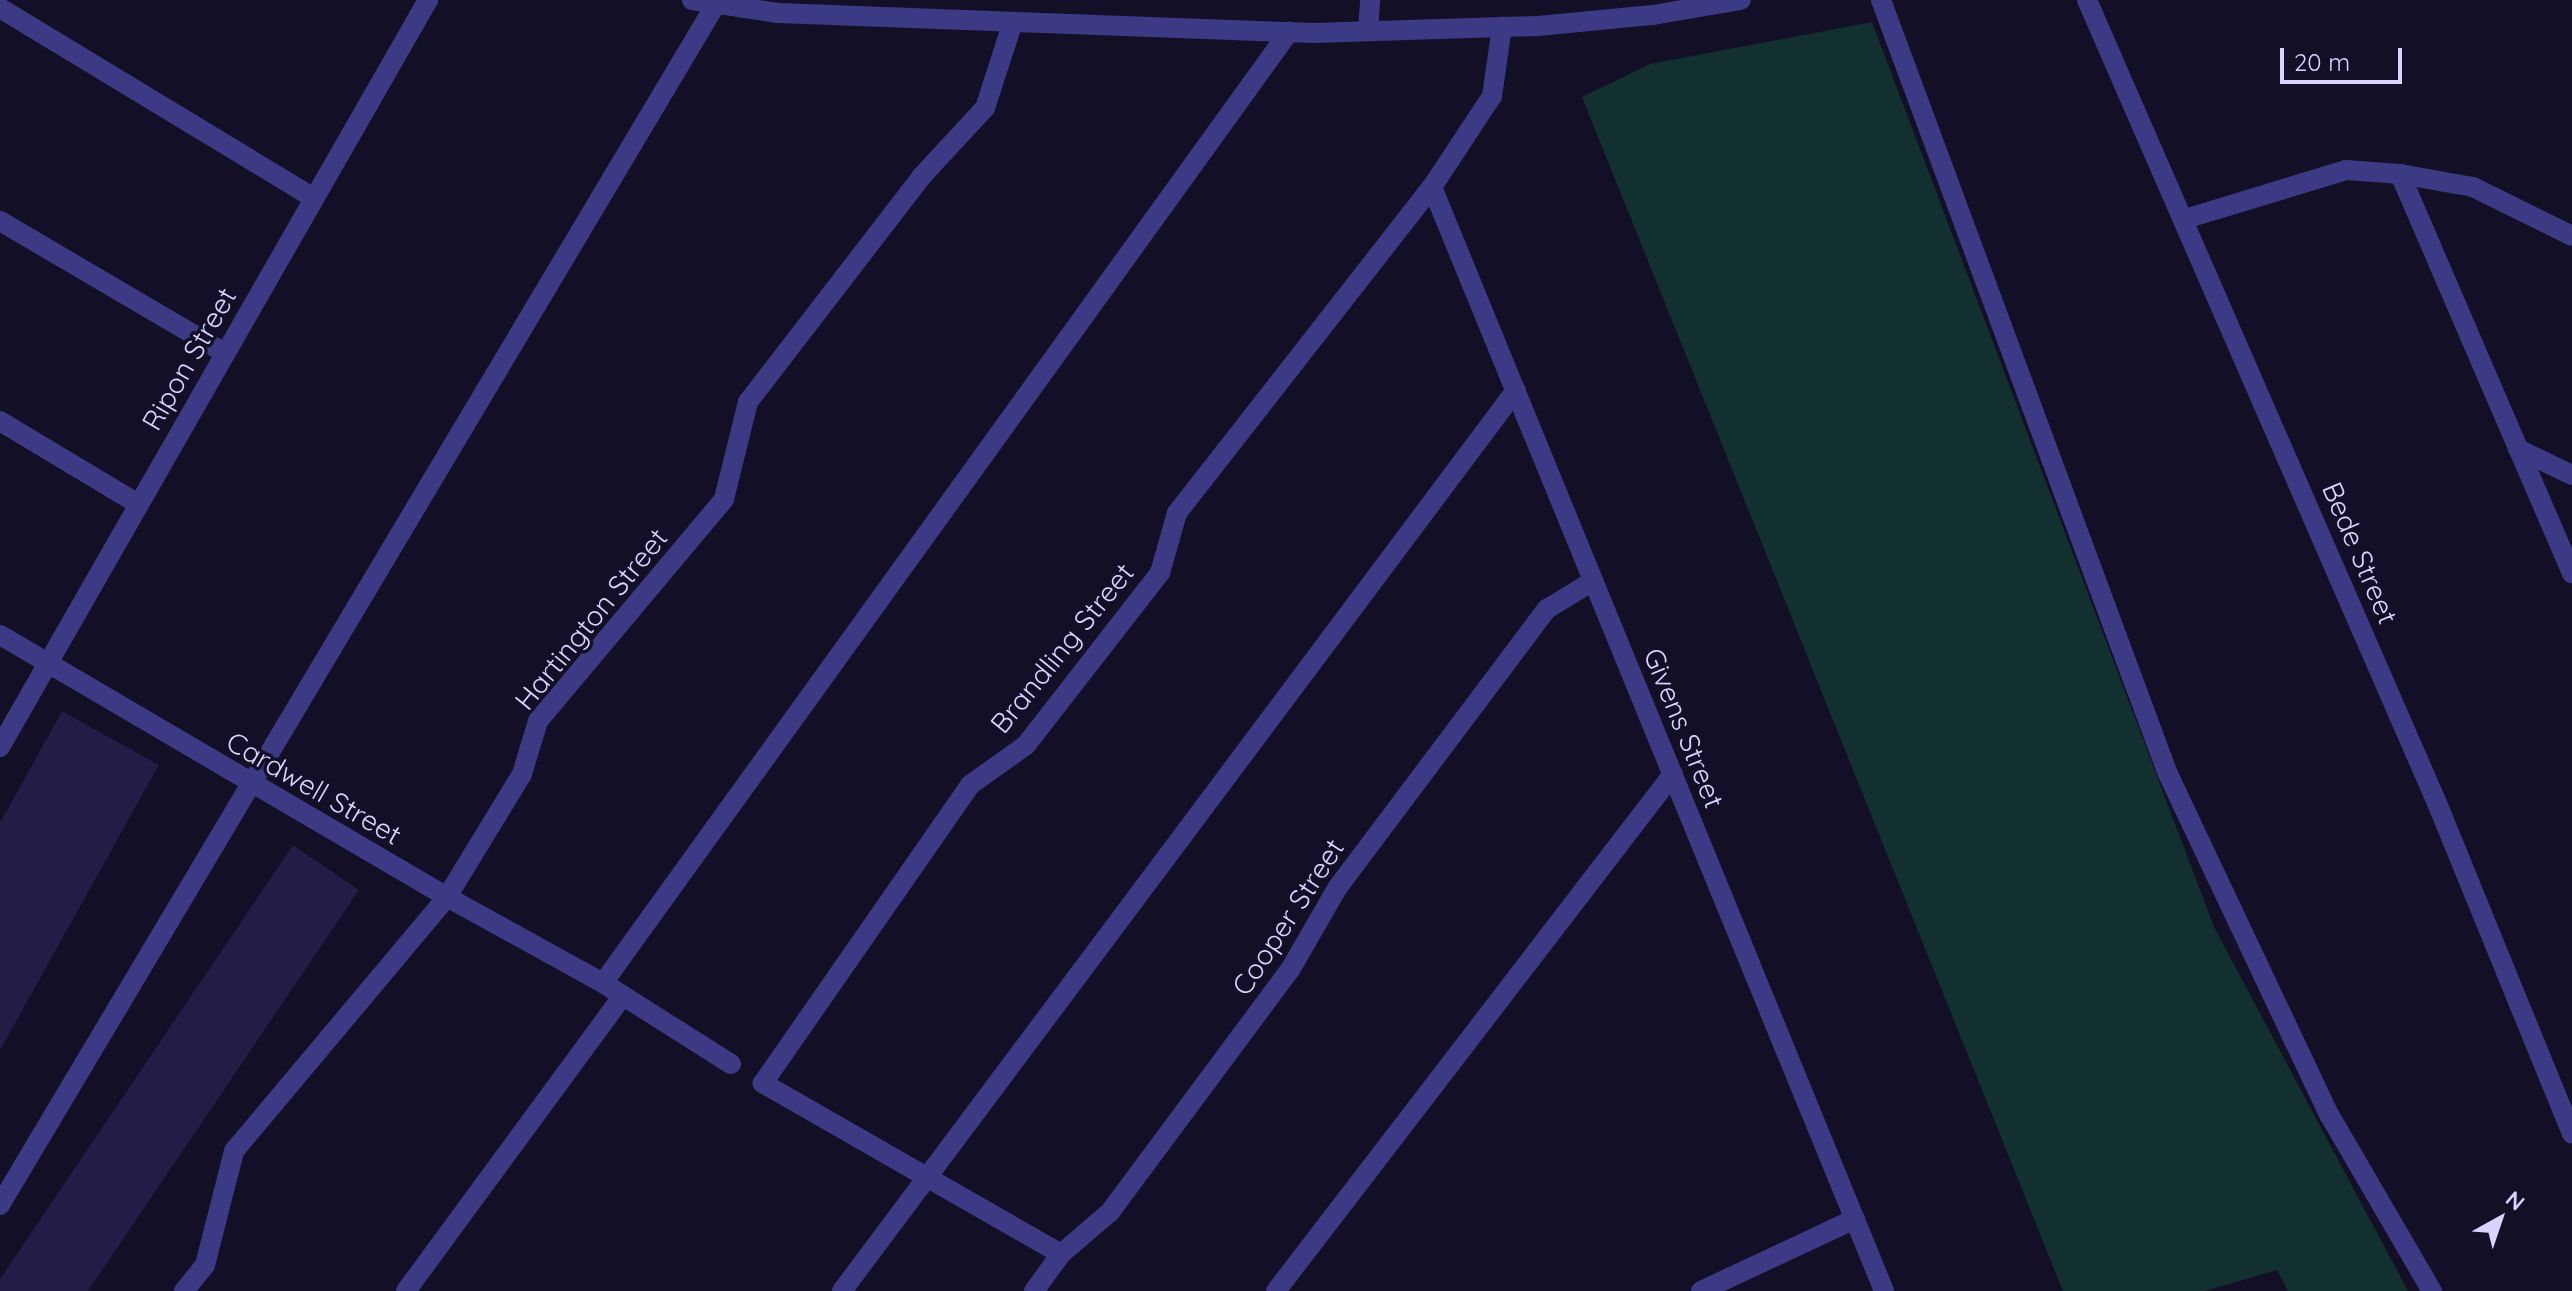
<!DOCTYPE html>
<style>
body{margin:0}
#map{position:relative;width:2572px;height:1291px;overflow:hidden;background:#130f26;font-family:Quicksand,sans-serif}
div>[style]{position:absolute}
.green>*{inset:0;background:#12302f}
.building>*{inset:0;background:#241b47}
.minor>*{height:20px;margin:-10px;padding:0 10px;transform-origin:10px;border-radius:10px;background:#3d3a85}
span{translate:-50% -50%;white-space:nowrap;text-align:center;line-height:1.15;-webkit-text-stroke:7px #130f26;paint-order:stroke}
.street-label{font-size:28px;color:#d9d4ff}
.north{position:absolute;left:2460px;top:1179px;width:80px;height:80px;-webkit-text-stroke:6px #130f26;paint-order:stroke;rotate:40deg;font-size:22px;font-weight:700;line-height:32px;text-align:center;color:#d9d4ff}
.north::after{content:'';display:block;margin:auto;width:28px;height:36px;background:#d9d4ff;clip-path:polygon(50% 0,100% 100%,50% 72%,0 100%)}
.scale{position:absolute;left:2280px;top:48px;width:122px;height:36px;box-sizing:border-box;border:4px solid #d9d4ff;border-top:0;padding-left:10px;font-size:24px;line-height:28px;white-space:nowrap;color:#d9d4ff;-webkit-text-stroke:6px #130f26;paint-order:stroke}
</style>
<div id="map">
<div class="green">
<div style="clip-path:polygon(1872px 22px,2214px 927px,2408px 1291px,2288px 1291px,2277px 1270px,2205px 1291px,2063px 1291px,1582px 97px,1650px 64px)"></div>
</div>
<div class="building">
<div style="clip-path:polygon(62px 711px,159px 765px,0 1050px,0 823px)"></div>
<div style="clip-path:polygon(293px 845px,359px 890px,88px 1291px,0 1291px,0 1279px)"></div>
</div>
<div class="minor">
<div style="left:692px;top:0;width:87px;rotate:8.6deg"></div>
<div style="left:778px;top:13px;width:536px;rotate:2.14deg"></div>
<div style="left:1314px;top:33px;width:224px;rotate:-1.8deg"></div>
<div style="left:1538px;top:26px;width:116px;rotate:-5.5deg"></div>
<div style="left:1653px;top:15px;width:89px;rotate:-9.7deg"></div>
<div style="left:1881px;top:0;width:825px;rotate:69.66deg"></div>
<div style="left:2168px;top:774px;width:378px;rotate:64.7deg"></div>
<div style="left:2330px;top:1116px;width:203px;rotate:59.8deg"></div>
<div style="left:2087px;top:0;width:876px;rotate:66.45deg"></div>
<div style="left:2437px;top:803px;width:357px;rotate:67.8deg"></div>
<div style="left:0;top:8px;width:367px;rotate:31.2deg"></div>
<div style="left:1368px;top:31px;width:31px;rotate:-86deg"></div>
<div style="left:2400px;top:174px;width:435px;rotate:66.7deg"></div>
<div style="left:1432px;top:187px;width:1193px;rotate:67.73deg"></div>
<div style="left:2185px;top:219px;width:168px;rotate:-16.9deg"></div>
<div style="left:2346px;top:170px;width:54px;rotate:4.2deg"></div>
<div style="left:2400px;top:174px;width:74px;rotate:10.1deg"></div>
<div style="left:2473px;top:187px;width:110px;rotate:26.3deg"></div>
<div style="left:0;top:221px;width:261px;rotate:30.4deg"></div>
<div style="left:0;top:421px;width:161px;rotate:31deg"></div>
<div style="left:2518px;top:449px;width:60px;rotate:25.7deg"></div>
<div style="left:0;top:635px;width:518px;rotate:30.38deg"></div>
<div style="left:447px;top:897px;width:178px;rotate:28.9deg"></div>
<div style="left:0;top:747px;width:861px;rotate:-60.19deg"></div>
<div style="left:731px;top:1064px;width:151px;rotate:-147.7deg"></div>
<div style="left:603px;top:983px;width:1173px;rotate:-54.2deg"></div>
<div style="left:0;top:1205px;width:1398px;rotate:-59.2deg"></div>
<div style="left:1061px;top:1254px;width:344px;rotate:-150.2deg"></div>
<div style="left:763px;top:1083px;width:363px;rotate:-55.2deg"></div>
<div style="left:970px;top:785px;width:69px;rotate:-35.5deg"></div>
<div style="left:1026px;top:745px;width:218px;rotate:-52.1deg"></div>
<div style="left:1160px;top:573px;width:62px;rotate:-74.2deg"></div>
<div style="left:1177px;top:513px;width:414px;rotate:-52deg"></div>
<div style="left:1432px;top:187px;width:109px;rotate:-56.6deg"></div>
<div style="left:1492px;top:96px;width:70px;rotate:-81.8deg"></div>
<div style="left:184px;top:1291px;width:33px;rotate:-51deg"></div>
<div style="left:205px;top:1265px;width:118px;rotate:-75.7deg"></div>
<div style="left:234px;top:1151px;width:331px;rotate:-50deg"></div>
<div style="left:447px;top:897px;width:144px;rotate:-58.6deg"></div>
<div style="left:522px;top:774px;width:55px;rotate:-73.2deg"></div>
<div style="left:538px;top:721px;width:290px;rotate:-50deg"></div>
<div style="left:724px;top:499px;width:100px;rotate:-76.1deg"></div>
<div style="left:748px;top:402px;width:284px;rotate:-52.4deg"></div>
<div style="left:921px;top:177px;width:94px;rotate:-47.2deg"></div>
<div style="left:985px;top:108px;width:90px;rotate:-72deg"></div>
<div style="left:406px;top:1291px;width:366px;rotate:-53.7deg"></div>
<div style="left:842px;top:1291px;width:1125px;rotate:-53.2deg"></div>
<div style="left:1034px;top:1291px;width:46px;rotate:-53.9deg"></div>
<div style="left:1061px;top:1254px;width:65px;rotate:-40.6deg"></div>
<div style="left:1110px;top:1212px;width:302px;rotate:-53.4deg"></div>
<div style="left:1290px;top:970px;width:96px;rotate:-60deg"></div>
<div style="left:1338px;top:887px;width:348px;rotate:-53.1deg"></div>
<div style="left:1547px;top:609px;width:54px;rotate:-31.3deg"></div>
<div style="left:1276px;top:1291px;width:652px;rotate:-52.48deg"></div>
<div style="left:1701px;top:1291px;width:170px;rotate:-25.1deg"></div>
</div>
<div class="street-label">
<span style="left:189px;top:359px;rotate:-60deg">Ripon Street</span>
<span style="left:2360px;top:553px;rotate:67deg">Bede Street</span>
<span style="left:591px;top:619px;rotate:-51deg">Hartington Street</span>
<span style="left:1062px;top:648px;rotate:-51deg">Brandling Street</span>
<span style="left:1684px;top:728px;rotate:68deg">Givens Street</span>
<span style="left:314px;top:788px;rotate:30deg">Cardwell Street</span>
<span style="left:1288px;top:917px;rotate:-57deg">Cooper Street</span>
</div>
<div class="north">N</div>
<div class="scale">20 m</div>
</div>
